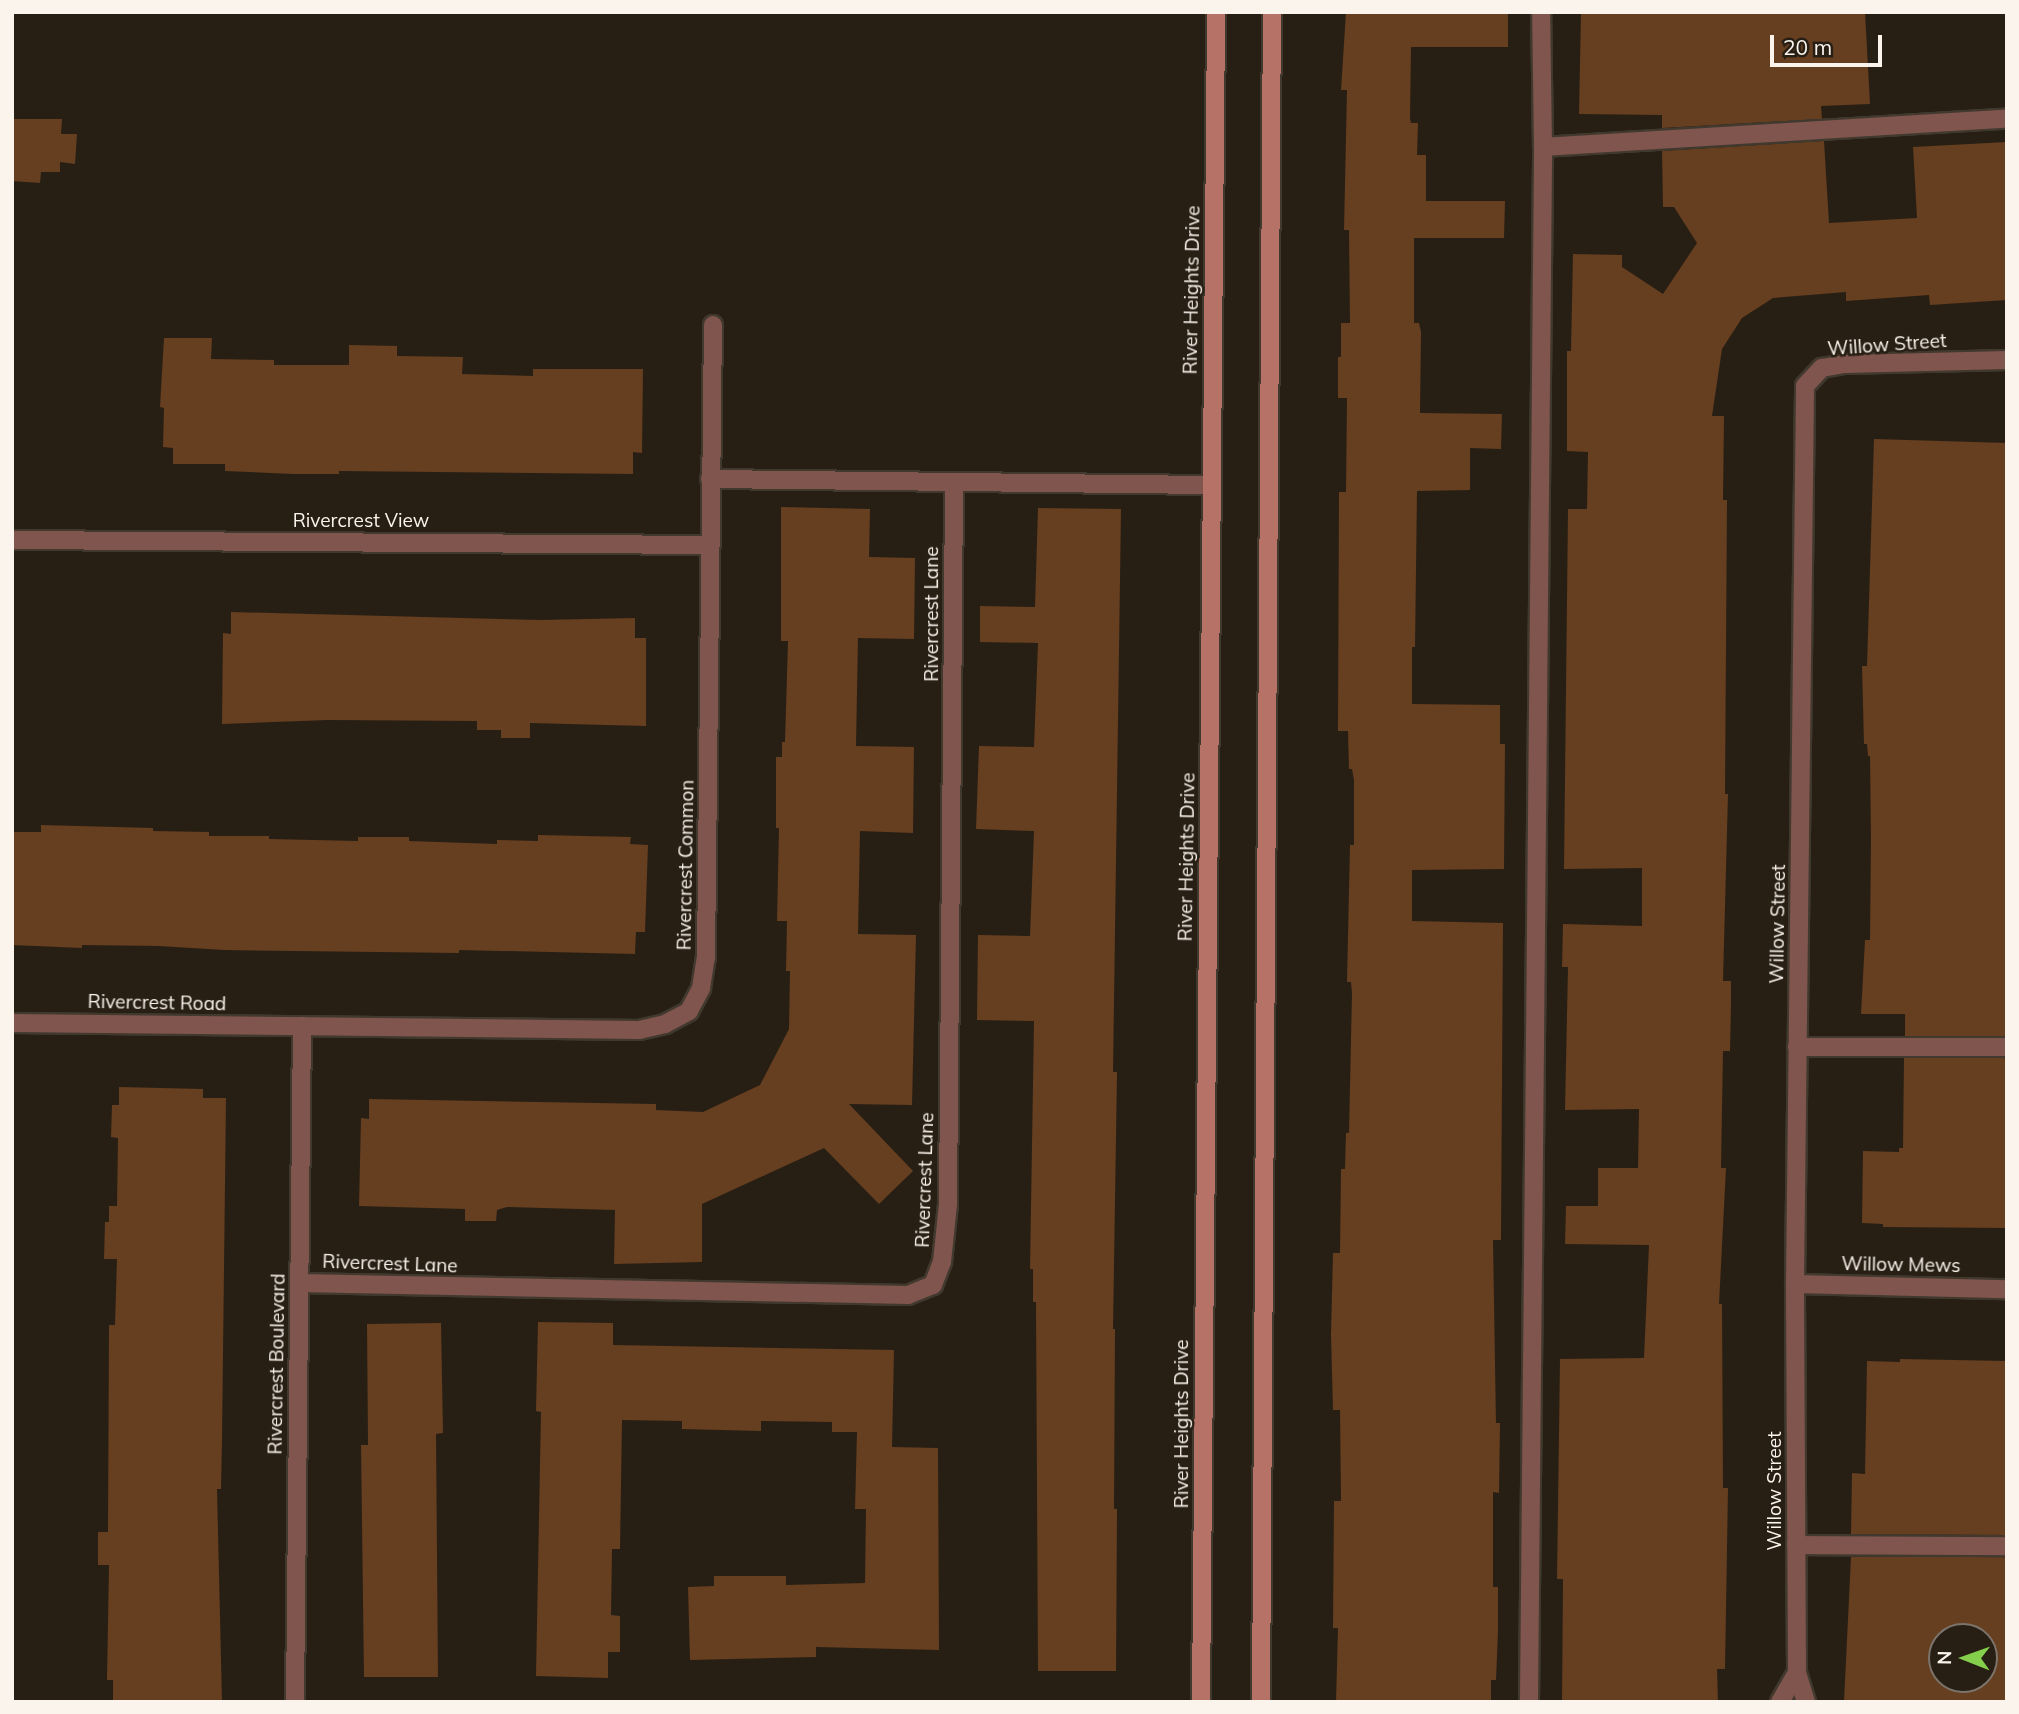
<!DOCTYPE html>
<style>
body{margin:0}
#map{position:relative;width:2019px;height:1714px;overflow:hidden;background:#281f14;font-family:Mulish,sans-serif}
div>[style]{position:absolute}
.building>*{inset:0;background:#663e20}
.roads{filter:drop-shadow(2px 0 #41392e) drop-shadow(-2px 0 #41392e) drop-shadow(0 2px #41392e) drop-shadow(0 -2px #41392e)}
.lane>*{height:18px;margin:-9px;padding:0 9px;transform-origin:9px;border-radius:9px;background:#80554d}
.street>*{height:18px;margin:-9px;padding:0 9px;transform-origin:9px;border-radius:9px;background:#80554d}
.secondary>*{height:18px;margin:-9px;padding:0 9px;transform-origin:9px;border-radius:9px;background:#b67266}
span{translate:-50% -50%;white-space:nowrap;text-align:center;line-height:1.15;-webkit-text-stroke:5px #281f14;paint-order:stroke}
.street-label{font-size:19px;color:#faf4ed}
.frame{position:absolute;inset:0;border:14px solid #faf4ed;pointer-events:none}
.north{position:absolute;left:1928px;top:1623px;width:70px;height:70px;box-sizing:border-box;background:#281f14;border:2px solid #7c746b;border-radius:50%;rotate:271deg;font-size:19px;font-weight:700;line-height:28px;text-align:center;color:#faf4ed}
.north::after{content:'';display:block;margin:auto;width:24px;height:32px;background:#85cf4c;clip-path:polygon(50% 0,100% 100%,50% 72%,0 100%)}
.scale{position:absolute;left:1770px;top:35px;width:112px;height:32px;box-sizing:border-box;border:4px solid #faf4ed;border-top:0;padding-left:9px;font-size:21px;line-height:24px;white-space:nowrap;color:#faf4ed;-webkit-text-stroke:5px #281f14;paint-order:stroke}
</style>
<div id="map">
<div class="building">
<div style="clip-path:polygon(1346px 12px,1508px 12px,1508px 47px,1411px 47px,1410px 118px,1411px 123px,1418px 123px,1417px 155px,1426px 155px,1426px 201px,1505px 201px,1504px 238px,1414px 238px,1414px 323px,1419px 323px,1421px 332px,1420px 413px,1502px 414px,1501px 449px,1470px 448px,1470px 490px,1417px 491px,1415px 647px,1412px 647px,1412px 704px,1500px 705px,1500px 744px,1505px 744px,1504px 869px,1412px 870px,1412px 921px,1503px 923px,1501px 1240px,1493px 1240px,1496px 1423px,1500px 1423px,1499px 1493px,1493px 1492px,1493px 1587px,1498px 1587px,1498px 1631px,1496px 1680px,1491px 1680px,1491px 1702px,1336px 1702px,1338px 1628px,1333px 1628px,1334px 1501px,1341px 1501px,1340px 1410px,1333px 1410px,1331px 1335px,1333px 1253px,1340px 1253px,1341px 1169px,1345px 1169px,1346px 1133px,1349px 1133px,1352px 993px,1351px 982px,1347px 982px,1350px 845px,1354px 845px,1354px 780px,1352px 769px,1349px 769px,1348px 731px,1338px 731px,1339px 492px,1346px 492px,1347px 398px,1338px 398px,1338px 357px,1341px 357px,1341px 323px,1350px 323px,1349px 230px,1344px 230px,1347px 90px,1341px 90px)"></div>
<div style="clip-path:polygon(1581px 12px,1865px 12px,1870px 104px,1821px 106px,1822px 119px,1662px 128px,1662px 115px,1579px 114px)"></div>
<div style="clip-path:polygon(12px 119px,62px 119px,61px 134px,77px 134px,75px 164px,60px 162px,60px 172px,41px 172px,40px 183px,12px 181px)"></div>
<div style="clip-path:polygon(1824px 141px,1829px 223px,1917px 218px,1913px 147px,2007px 142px,2007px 300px,1930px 305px,1929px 295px,1846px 301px,1846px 292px,1773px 298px,1742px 318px,1722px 349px,1712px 416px,1724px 416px,1723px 500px,1727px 500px,1725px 794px,1728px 794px,1723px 981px,1731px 981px,1731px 1005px,1730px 1051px,1723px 1051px,1721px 1168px,1726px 1168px,1719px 1304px,1722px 1304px,1723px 1488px,1728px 1488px,1725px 1669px,1717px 1669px,1718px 1702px,1562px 1702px,1563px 1579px,1557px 1579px,1560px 1359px,1644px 1358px,1649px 1245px,1565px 1244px,1566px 1206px,1598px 1206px,1598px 1168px,1638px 1168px,1639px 1109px,1565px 1110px,1568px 967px,1562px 967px,1563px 924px,1642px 926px,1642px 868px,1564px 869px,1568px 509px,1587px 509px,1588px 452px,1567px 451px,1567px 351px,1571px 351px,1573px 254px,1622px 255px,1622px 267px,1663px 294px,1697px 243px,1674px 207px,1663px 207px,1662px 151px)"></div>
<div style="clip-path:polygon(164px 338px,212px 338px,211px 359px,274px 360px,274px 365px,349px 365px,349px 345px,397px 346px,397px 356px,463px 357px,462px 374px,533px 376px,533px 369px,643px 369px,642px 453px,633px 452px,633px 474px,339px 471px,339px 474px,293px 474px,225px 471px,225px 464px,173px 464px,173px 448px,163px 447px,164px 408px,160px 407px)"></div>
<div style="clip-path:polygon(1874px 439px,2007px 443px,2005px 1036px,1905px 1036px,1905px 1014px,1861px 1014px,1865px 940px,1870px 940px,1871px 840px,1870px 756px,1868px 756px,1867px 744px,1864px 744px,1862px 666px,1867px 666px)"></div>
<div style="clip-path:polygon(781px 507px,870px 509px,869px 557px,915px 558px,914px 639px,858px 638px,856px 746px,914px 747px,913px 833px,860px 831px,858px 934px,916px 935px,912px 1105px,849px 1104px,913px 1171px,879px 1204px,824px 1148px,702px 1204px,702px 1262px,614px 1264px,615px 1210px,507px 1207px,497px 1210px,496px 1221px,465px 1221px,465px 1209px,359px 1206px,361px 1118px,369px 1119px,369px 1099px,656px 1104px,656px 1110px,703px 1112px,760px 1085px,789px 1029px,790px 971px,786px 971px,787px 921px,777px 921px,779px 828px,776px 828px,776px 757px,782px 757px,782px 742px,785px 742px,788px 641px,781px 641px)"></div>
<div style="clip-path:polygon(1038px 508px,1121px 509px,1113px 1072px,1117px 1072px,1113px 1329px,1115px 1329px,1114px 1509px,1117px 1509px,1116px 1671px,1038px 1671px,1036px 1302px,1033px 1302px,1033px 1269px,1030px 1269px,1034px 1021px,977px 1020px,978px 935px,1030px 936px,1034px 831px,976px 829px,979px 746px,1034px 747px,1038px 643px,980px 642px,980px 606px,1035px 607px)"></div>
<div style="clip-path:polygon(231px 612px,541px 620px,635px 618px,635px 638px,646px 638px,646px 726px,530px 723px,530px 738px,501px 738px,501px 730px,477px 730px,477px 721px,328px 720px,222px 724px,223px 633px,231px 634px)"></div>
<div style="clip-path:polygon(41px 825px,153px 828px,153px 831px,209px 832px,209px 836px,269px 836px,269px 839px,358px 841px,358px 837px,409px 837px,409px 841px,497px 844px,497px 840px,538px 841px,538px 835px,631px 837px,630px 844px,648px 845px,645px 932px,636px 932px,635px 954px,459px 950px,459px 953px,224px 950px,159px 946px,82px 945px,82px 948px,12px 945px,12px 832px,41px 832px)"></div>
<div style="clip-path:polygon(1904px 1058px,2004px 1058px,2007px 1061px,2007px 1228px,1883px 1227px,1883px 1224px,1862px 1223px,1863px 1151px,1899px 1152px,1899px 1148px,1903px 1148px)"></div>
<div style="clip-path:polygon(119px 1087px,203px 1089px,203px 1098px,226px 1098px,222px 1440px,221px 1489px,217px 1489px,222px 1702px,113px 1702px,113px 1680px,107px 1680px,109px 1565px,98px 1565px,98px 1532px,108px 1532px,109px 1325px,115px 1325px,117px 1259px,104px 1259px,105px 1222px,109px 1222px,109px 1206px,117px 1206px,118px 1138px,111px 1137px,112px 1105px,119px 1105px)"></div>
<div style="clip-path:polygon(538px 1322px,613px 1323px,613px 1345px,894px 1350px,892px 1447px,938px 1448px,939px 1650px,816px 1647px,816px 1657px,690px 1660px,688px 1587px,714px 1586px,714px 1576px,786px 1576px,786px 1585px,865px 1583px,866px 1509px,855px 1509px,857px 1432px,832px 1432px,832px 1422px,761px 1421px,761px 1431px,682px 1429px,682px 1421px,622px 1420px,620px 1549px,612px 1549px,611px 1615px,620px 1616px,620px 1652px,608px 1652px,608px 1678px,536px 1676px,541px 1412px,536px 1411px)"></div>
<div style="clip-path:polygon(441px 1323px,443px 1433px,436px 1434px,438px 1677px,364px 1677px,361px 1445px,368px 1445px,367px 1324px)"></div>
<div style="clip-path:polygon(1900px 1359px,2007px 1361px,2007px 1535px,1851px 1534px,1852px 1473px,1865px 1474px,1867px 1361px,1900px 1362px)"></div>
<div style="clip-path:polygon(evenodd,1851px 1557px,2007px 1557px,2007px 1702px,1844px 1702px,1851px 1557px,1942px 1637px,1984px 1637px,1984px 1679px,1942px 1679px,1942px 1637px)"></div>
</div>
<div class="roads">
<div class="lane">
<div style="left:1543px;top:147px;width:465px;rotate:-3.5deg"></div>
<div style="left:1797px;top:1047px;width:210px"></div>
<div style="left:299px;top:1283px;width:609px;rotate:1.13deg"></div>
<div style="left:908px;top:1295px;width:27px;rotate:-22deg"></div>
<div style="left:933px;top:1285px;width:25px;rotate:-69deg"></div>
<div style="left:942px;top:1262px;width:58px;rotate:-84.1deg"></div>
<div style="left:948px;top:1204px;width:722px;rotate:-89.52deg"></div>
<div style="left:1796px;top:1545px;width:211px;rotate:0.3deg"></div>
<div style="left:1529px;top:1702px;width:1555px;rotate:-89.48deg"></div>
<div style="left:1543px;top:147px;width:135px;rotate:-90.8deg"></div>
</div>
<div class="street">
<div style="left:710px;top:479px;width:501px;rotate:0.69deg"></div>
<div style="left:12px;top:540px;width:697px;rotate:0.41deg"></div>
<div style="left:12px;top:1023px;width:627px;rotate:0.64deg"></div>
<div style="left:639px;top:1030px;width:27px;rotate:-13deg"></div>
<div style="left:665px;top:1024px;width:27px;rotate:-28deg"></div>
<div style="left:689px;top:1011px;width:26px;rotate:-62deg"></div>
<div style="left:701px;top:988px;width:30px;rotate:-81deg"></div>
<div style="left:706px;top:958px;width:633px;rotate:-89.37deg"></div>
<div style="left:1795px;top:1284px;width:212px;rotate:1.4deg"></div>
<div style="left:295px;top:1702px;width:676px;rotate:-89.41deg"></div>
<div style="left:1780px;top:1702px;width:34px;rotate:-60deg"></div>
<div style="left:1806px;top:1702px;width:30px;rotate:-107deg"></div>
<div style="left:1797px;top:1673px;width:389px;rotate:-90.3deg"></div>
<div style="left:1795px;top:1284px;width:898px;rotate:-89.36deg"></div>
<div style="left:1805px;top:386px;width:25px;rotate:-47deg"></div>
<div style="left:1822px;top:368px;width:23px;rotate:-10deg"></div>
<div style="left:1845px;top:364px;width:162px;rotate:-1.4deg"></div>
</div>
<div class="secondary">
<div style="left:1201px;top:1702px;width:1690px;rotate:-89.49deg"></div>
<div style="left:1261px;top:1702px;width:1690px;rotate:-89.63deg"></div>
</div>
</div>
<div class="street-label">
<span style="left:1192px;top:290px;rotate:-89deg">River Heights Drive</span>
<span style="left:1887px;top:345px;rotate:-4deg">Willow Street</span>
<span style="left:361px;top:521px">Rivercrest View</span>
<span style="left:932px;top:614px;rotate:-90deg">Rivercrest Lane</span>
<span style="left:1187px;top:857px;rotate:-89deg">River Heights Drive</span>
<span style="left:686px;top:865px;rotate:-89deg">Rivercrest Common</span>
<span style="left:1778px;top:924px;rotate:-89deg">Willow Street</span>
<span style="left:157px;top:1003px;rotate:1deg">Rivercrest Road</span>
<span style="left:925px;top:1180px;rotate:-88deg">Rivercrest Lane</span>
<span style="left:390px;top:1264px;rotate:2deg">Rivercrest Lane</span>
<span style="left:1901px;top:1265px;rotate:1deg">Willow Mews</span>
<span style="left:277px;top:1364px;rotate:-89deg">Rivercrest Boulevard</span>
<span style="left:1182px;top:1424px;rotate:-90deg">River Heights Drive</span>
<span style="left:1775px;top:1491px;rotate:-90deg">Willow Street</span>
</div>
<div class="frame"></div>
<div class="north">N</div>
<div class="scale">20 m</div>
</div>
